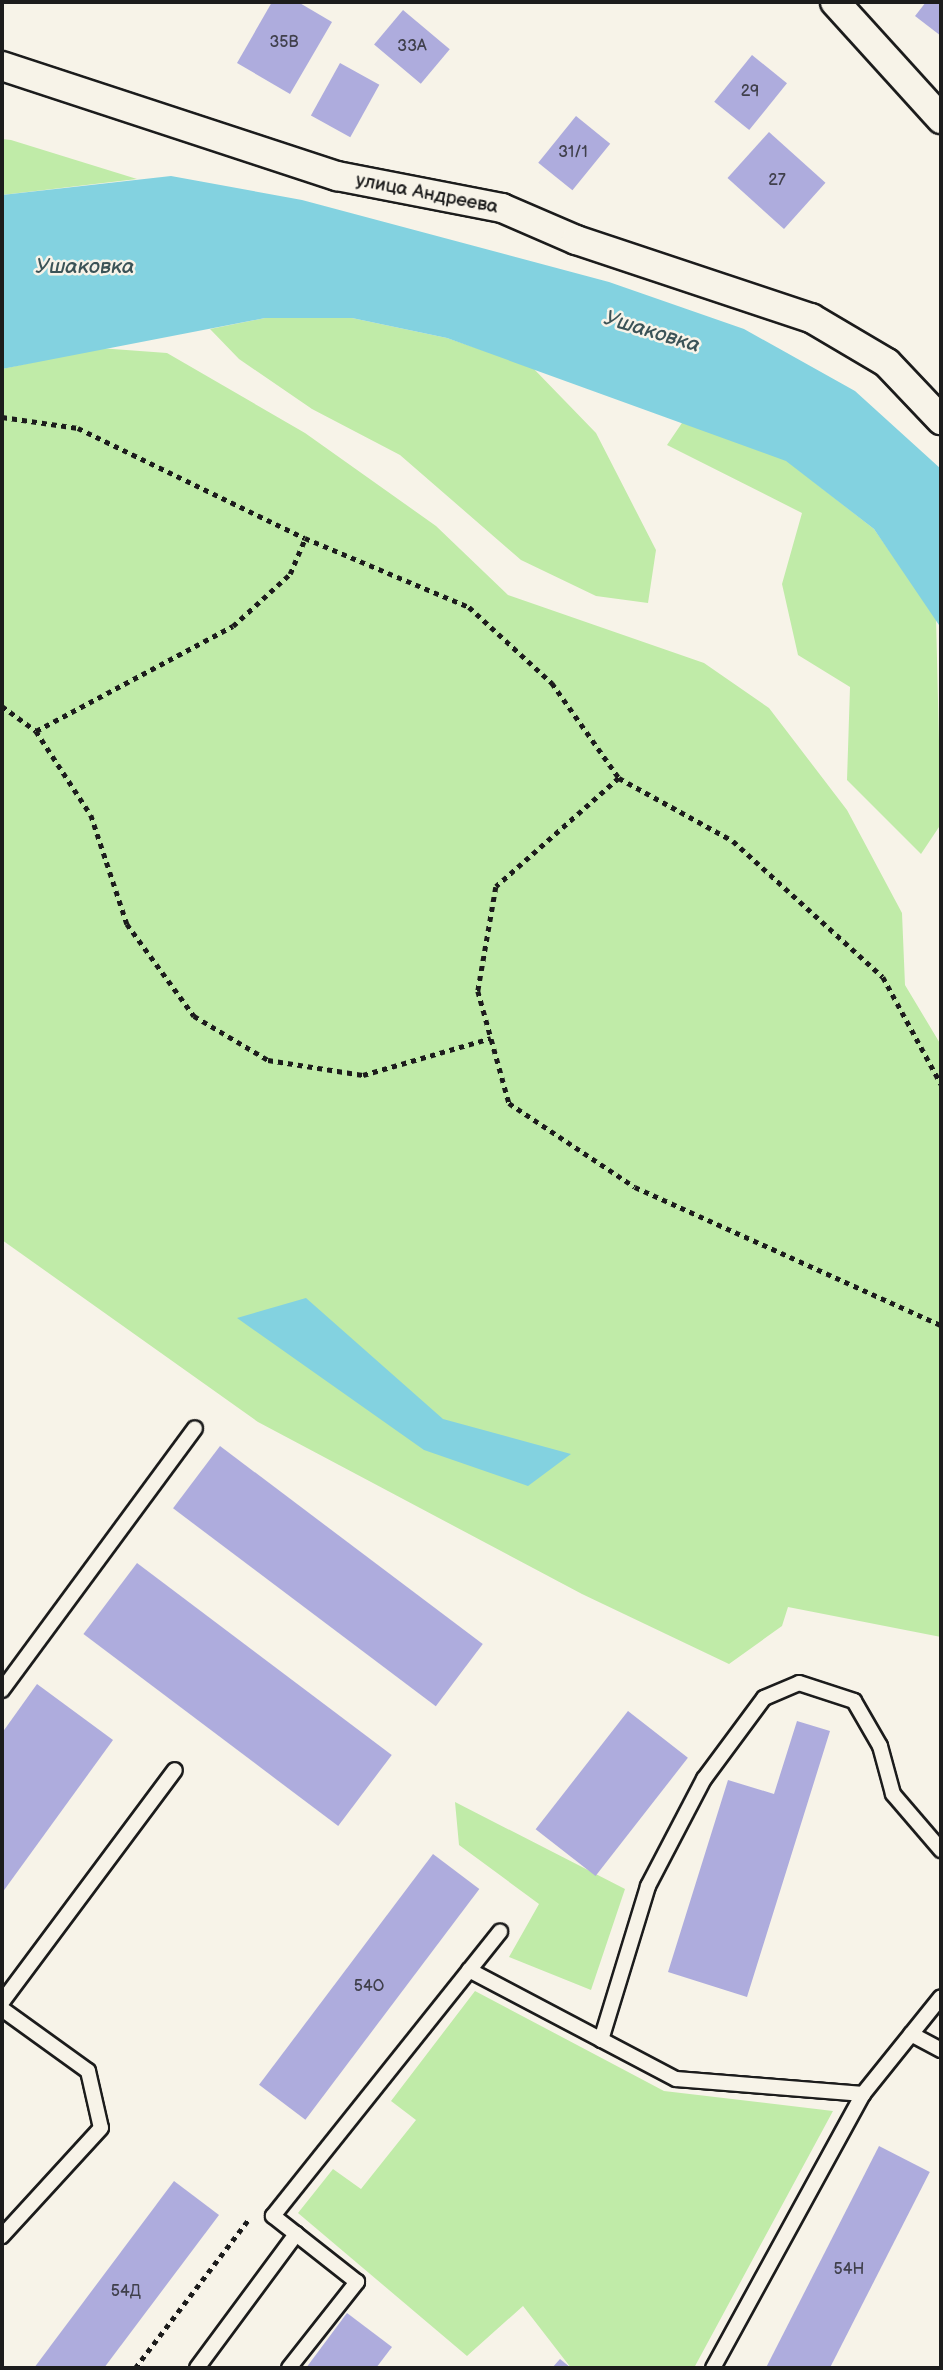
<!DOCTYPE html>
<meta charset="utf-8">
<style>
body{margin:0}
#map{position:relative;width:943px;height:2370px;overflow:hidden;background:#f7f3e8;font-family:"Balsamiq Sans",sans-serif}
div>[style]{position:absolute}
.green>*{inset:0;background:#c0eba8}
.water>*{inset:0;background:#83d2e0}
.building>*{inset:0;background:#aeacdd;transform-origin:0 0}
.path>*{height:4.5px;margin-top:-2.25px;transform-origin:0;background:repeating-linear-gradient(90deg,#1c1c1c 0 5px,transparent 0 10px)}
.roads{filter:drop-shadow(2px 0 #1c1c1c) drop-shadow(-2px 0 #1c1c1c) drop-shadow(0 2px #1c1c1c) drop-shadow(0 -2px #1c1c1c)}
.service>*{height:14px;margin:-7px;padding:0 7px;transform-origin:7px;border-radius:7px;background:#f7f3e8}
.minor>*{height:28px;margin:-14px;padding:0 14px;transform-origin:14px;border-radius:14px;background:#f7f3e8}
span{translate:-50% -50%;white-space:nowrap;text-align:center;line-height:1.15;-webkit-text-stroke:5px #f7f3e8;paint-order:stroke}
.number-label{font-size:16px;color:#40404c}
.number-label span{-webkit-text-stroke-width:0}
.street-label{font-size:19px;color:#1c1c1c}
.water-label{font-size:21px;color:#3b5357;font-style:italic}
.frame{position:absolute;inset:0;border:4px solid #1c1c1c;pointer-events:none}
</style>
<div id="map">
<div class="green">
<div style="clip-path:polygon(2px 139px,11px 140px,137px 179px,2px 195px)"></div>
<div style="clip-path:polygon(265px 318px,352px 318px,447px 338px,532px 367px,596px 433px,656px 550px,648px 603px,596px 596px,521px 560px,400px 455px,312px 409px,239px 359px,210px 329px)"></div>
<div style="clip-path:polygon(99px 348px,167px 353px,305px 433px,436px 526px,508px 595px,704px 663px,769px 708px,847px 810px,902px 913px,905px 985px,941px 1045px,941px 1637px,788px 1607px,782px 1626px,729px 1664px,582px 1594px,258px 1422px,2px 1240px,2px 369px)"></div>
<div style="clip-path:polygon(684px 420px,786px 460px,874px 529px,936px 617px,941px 824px,921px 854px,847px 780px,850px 687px,798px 655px,782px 584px,802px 513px,667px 445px)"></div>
<div style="clip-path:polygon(455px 1802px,625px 1889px,591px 1990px,509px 1957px,539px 1904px,459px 1845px)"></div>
<div style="clip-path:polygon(475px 1991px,664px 2091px,833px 2111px,694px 2368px,571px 2368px,523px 2306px,467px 2356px,298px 2213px,333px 2169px,361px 2189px,416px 2120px,391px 2101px)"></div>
</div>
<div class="water">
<div style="clip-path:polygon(171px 176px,302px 200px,609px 282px,744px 329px,855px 391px,941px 469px,941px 628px,874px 529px,786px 461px,447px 338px,352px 318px,265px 318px,2px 369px,2px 195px)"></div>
<div style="clip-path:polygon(306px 1298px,443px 1419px,571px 1454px,528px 1486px,424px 1450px,237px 1318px)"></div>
</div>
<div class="building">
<div style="clip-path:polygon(272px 2px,298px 2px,332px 22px,290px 94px,237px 63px)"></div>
<div style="clip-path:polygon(926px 2px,941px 2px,941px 36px,915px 16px)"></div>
<div style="left:403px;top:10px;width:61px;height:45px;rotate:40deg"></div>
<div style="left:752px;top:55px;width:45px;height:60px;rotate:39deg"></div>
<div style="left:340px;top:63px;width:45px;height:60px;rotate:29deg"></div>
<div style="left:576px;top:116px;width:44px;height:60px;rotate:39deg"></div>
<div style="left:769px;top:132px;width:76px;height:62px;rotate:42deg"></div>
<div style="left:220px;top:1446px;width:329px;height:78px;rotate:37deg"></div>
<div style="left:137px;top:1563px;width:319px;height:89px;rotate:37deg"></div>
<div style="clip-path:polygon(37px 1684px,113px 1740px,2px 1893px,2px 1733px)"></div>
<div style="left:628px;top:1711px;width:76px;height:150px;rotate:38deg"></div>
<div style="clip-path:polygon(797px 1721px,830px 1731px,747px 1997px,668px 1972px,728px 1780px,774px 1794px)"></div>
<div style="left:433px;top:1854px;width:58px;height:289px;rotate:37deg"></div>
<div style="left:879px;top:2146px;width:57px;height:249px;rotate:27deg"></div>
<div style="clip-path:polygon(174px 2181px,219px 2215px,104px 2368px,34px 2368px)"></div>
<div style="clip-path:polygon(347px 2313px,392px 2347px,376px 2368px,306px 2368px)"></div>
<div style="clip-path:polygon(560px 2359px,571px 2368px,552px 2368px)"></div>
</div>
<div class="path">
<div style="left:2px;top:417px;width:77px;rotate:8.2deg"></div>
<div style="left:78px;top:428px;width:252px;rotate:25.9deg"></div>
<div style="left:305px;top:538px;width:178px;rotate:22.8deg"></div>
<div style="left:469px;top:607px;width:113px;rotate:42.5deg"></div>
<div style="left:552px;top:683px;width:116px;rotate:54.8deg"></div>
<div style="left:619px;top:778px;width:130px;rotate:28.9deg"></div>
<div style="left:733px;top:841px;width:202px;rotate:42.2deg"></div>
<div style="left:883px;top:977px;width:122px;rotate:61.5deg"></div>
<div style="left:2px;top:706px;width:42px;rotate:36.3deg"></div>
<div style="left:36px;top:731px;width:100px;rotate:56.8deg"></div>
<div style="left:91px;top:815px;width:115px;rotate:71.7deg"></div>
<div style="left:127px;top:924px;width:114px;rotate:53.9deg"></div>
<div style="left:194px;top:1016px;width:86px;rotate:30.7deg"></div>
<div style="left:268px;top:1060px;width:96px;rotate:9deg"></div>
<div style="left:363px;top:1075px;width:133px;rotate:-16.1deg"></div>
<div style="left:36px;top:731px;width:223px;rotate:-28.1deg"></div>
<div style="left:233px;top:626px;width:77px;rotate:-42.4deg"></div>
<div style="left:290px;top:574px;width:39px;rotate:-67deg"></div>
<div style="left:619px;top:778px;width:164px;rotate:138.5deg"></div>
<div style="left:496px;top:887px;width:106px;rotate:99.8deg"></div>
<div style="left:478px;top:991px;width:116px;rotate:74.5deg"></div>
<div style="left:509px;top:1103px;width:151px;rotate:33.7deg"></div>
<div style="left:635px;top:1187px;width:336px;rotate:24.3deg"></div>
<div style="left:135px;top:2368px;width:188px;rotate:-52.6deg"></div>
</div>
<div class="roads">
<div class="service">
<div style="left:2px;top:1690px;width:325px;rotate:-53.6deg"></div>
<div style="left:469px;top:1970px;width:234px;rotate:27.8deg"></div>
<div style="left:676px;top:2079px;width:188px;rotate:4.6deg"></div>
<div style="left:2px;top:2002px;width:289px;rotate:-53.3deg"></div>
<div style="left:2px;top:2009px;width:106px;rotate:35.8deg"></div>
<div style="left:88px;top:2071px;width:58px;rotate:77.2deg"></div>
<div style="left:101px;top:2128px;width:147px;rotate:132.5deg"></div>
<div style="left:911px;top:2034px;width:34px;rotate:28deg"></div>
<div style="left:601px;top:2040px;width:161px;rotate:-73deg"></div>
<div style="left:648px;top:1886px;width:121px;rotate:-62.4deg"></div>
<div style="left:704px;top:1779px;width:101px;rotate:-53.5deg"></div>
<div style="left:764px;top:1698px;width:38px;rotate:-23deg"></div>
<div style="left:799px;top:1683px;width:58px;rotate:18.1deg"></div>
<div style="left:854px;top:1701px;width:52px;rotate:60deg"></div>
<div style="left:880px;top:1746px;width:50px;rotate:74.8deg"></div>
<div style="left:893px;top:1794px;width:74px;rotate:49.4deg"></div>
<div style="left:197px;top:2368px;width:167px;rotate:-53.5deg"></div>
<div style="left:289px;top:2368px;width:110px;rotate:-51.7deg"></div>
<div style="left:357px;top:2282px;width:107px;rotate:-141.8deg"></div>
<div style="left:273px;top:2216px;width:364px;rotate:-51.4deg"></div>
<div style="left:713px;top:2368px;width:312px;rotate:-61.3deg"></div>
<div style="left:863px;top:2094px;width:124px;rotate:-51.2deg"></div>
</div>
<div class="minor">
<div style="left:835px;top:2px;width:158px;rotate:47.8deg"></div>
<div style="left:2px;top:66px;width:353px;rotate:18.2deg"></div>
<div style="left:337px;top:176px;width:168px;rotate:11deg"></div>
<div style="left:502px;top:208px;width:81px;rotate:23.4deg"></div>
<div style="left:576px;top:240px;width:248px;rotate:18.4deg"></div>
<div style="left:811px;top:318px;width:88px;rotate:30.6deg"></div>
<div style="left:887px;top:363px;width:79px;rotate:46.5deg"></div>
</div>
</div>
<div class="number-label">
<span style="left:284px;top:43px">35В</span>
<span style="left:412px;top:47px">33А</span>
<span style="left:750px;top:92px">29</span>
<span style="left:573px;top:153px">31/1</span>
<span style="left:777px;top:181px">27</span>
<span style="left:369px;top:1987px">54О</span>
<span style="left:849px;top:2270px">54Н</span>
<span style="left:126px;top:2292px">54Д</span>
</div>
<div class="street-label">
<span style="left:427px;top:194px;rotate:11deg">улица Андреева</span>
</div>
<div class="water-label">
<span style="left:85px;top:267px">Ушаковка</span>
<span style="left:652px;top:332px;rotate:17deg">Ушаковка</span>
</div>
<div class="frame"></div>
</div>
